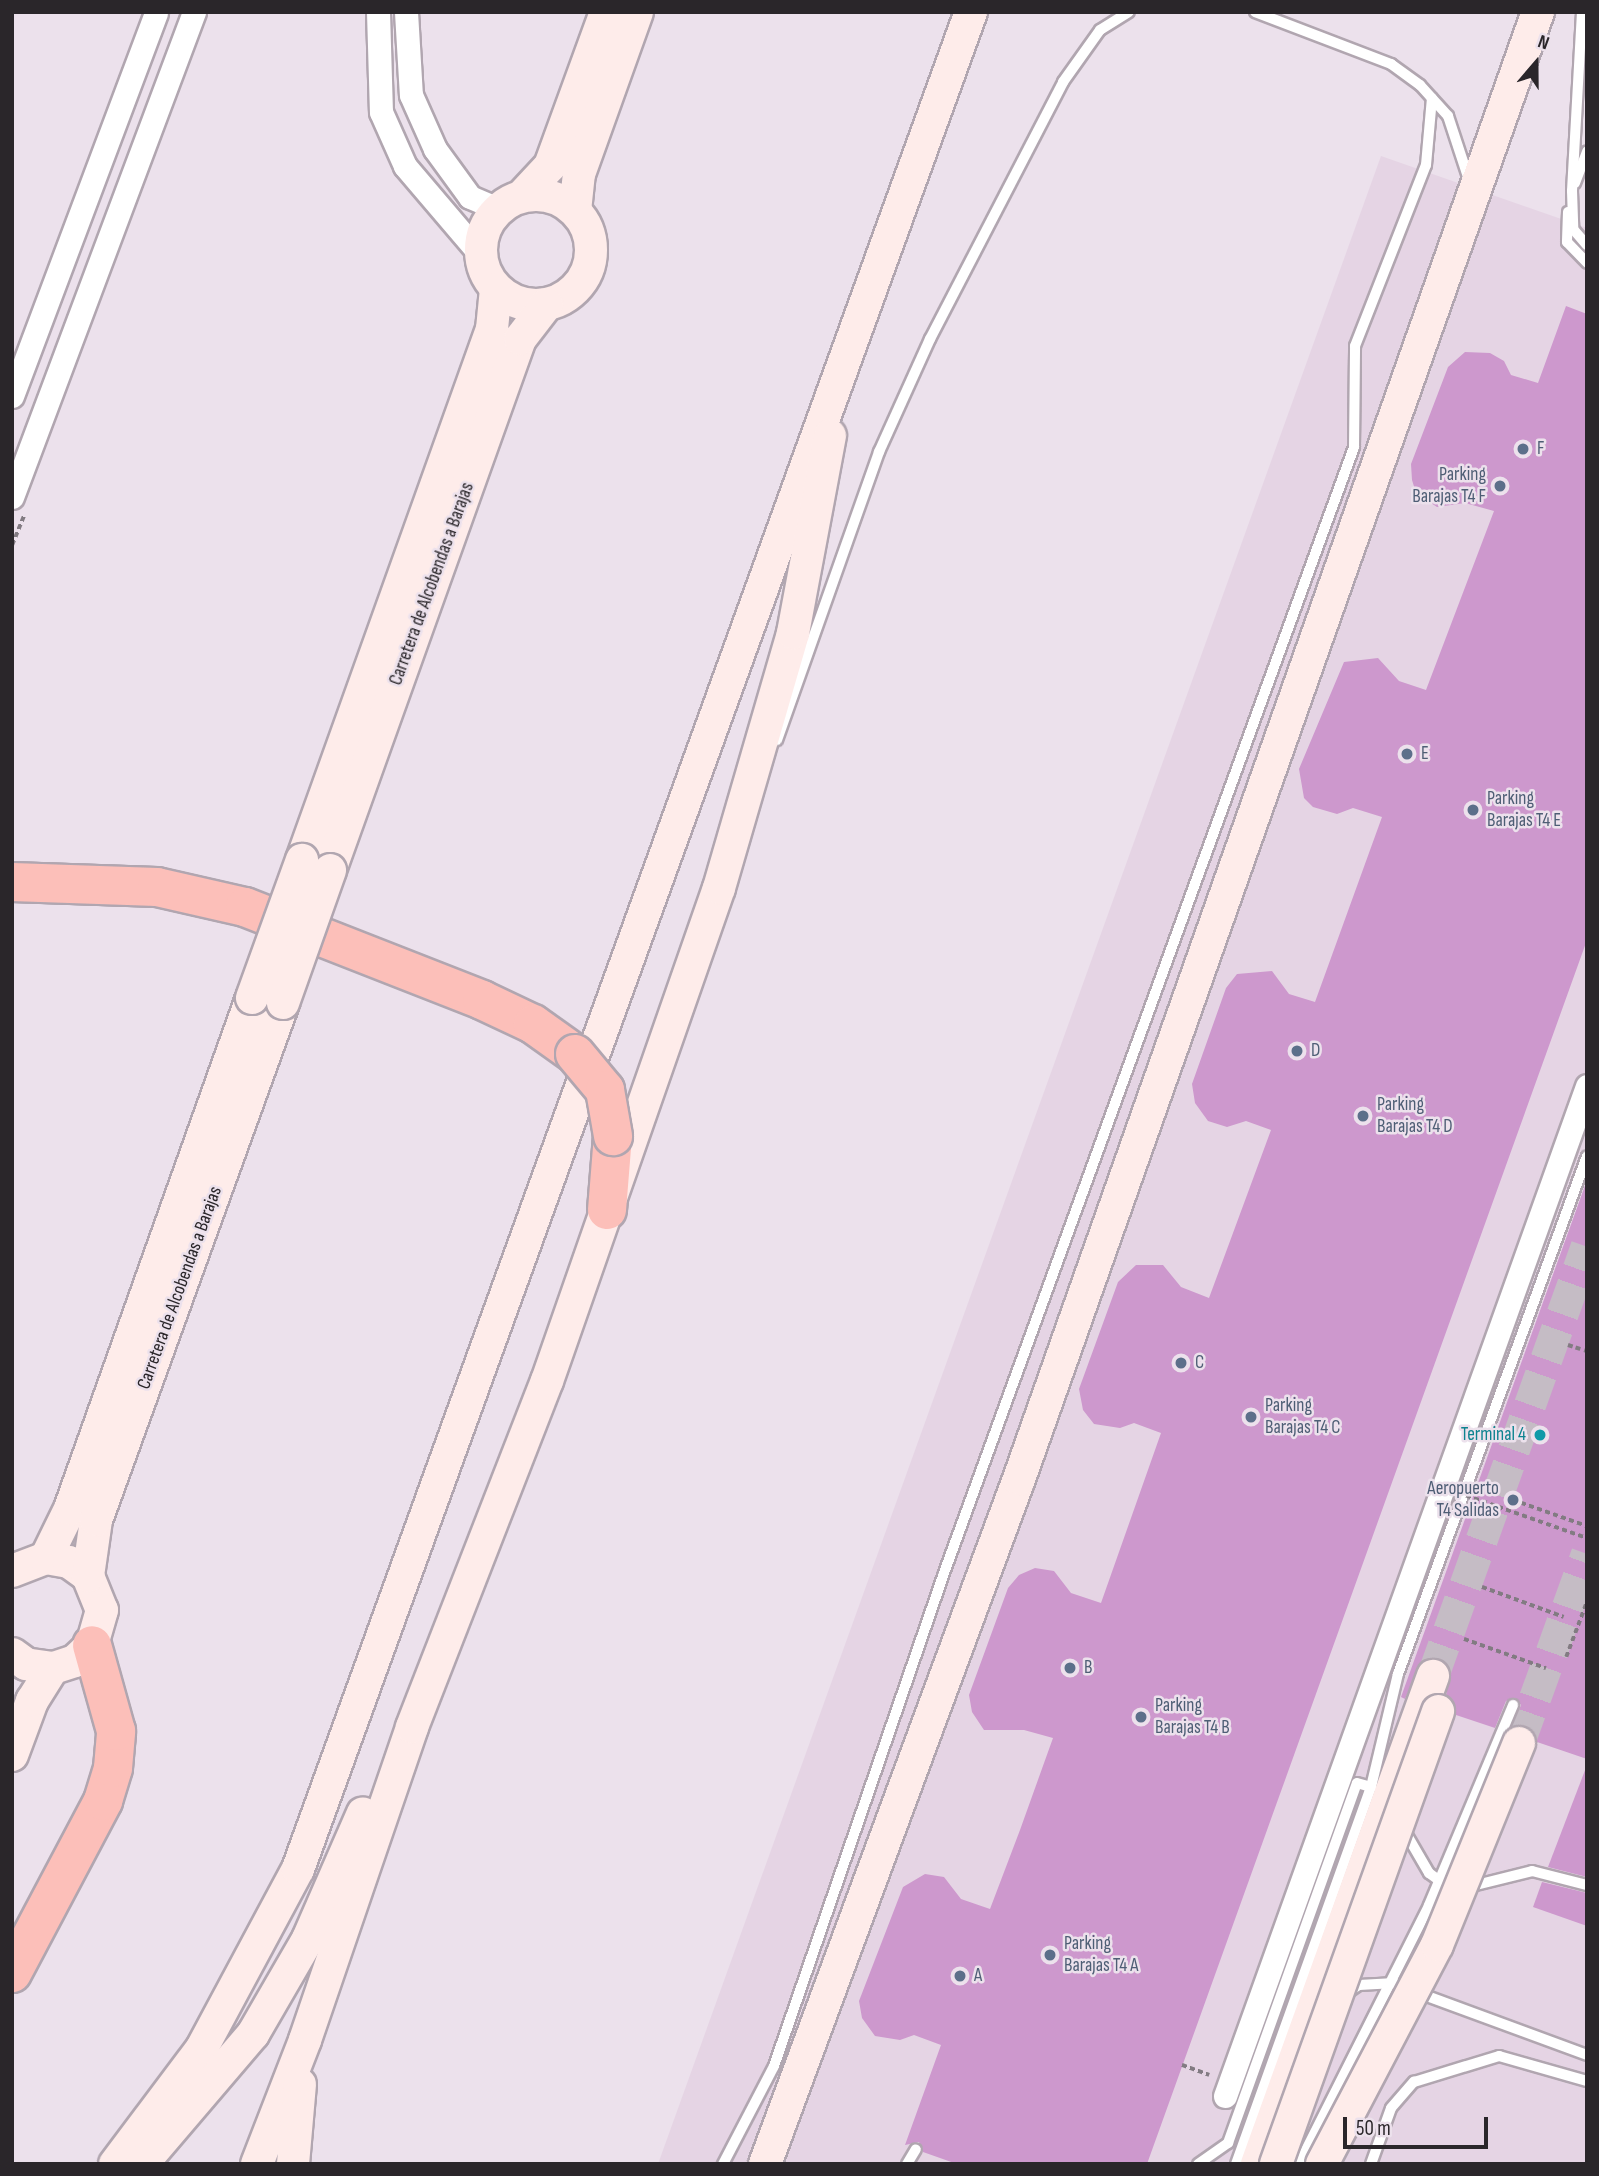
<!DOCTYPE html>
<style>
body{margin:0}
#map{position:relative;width:1599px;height:2176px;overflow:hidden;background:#ece1ec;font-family:"Sofia Sans Condensed",sans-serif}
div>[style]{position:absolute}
.built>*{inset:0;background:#e5d4e4}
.building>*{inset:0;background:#cd98cd}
.secondary-tunnel>*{height:32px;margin-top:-16px;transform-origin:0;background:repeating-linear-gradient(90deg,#c5bcc5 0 32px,transparent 0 48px)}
.path>*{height:3.5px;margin-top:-1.75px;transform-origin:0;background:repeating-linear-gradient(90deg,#827b82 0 5px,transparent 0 8.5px)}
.roads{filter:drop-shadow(2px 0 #b1a6b0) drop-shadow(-2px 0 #b1a6b0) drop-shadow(0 2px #b1a6b0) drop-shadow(0 -2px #b1a6b0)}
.lane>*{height:10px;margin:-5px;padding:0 5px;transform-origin:5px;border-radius:5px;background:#fff}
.street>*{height:23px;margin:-11.5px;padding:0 11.5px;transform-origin:11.5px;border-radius:11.5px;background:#fff}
.secondary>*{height:32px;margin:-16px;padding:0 16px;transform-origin:16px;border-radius:16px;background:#feecea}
.secondary>.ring{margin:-16px;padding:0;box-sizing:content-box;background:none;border:32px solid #feecea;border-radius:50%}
.highway>*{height:38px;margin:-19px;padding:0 19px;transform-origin:19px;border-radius:19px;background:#fcbfb9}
.path-bridge>*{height:3.5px;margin-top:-1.75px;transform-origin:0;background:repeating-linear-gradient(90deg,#827b82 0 5px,transparent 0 8.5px)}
.bridges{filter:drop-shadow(2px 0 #b1a6b0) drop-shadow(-2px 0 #b1a6b0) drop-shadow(0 2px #b1a6b0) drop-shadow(0 -2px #b1a6b0)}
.secondary-bridge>*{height:32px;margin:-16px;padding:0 16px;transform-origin:16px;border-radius:16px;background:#feecea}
.highway-bridge>*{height:38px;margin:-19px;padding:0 19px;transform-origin:19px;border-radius:19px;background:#fcbfb9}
.dots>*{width:19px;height:19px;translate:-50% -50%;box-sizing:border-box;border:4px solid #ece1ec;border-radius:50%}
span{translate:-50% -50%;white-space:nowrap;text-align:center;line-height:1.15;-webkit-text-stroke:5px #ece1ec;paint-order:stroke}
.service-label{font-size:19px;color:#4e5e75}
.left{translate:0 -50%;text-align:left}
.right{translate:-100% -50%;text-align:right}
.street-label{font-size:19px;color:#2a262a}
.culture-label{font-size:19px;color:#0d838f}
.frame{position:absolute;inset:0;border:14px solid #2a262a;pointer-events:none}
.north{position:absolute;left:1501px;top:28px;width:70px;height:70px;-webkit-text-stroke:5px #ece1ec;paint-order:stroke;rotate:20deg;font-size:19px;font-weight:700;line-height:28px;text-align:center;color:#2a262a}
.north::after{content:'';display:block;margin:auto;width:24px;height:32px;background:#2a262a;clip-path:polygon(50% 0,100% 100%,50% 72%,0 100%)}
.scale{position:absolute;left:1343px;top:2117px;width:145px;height:32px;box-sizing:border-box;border:4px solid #2a262a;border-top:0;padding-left:9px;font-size:21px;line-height:24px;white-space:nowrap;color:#2a262a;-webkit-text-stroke:5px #ece1ec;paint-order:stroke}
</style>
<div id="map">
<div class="built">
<div style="clip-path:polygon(1381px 156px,1587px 228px,1587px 2164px,658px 2164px)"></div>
</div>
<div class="building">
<div style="clip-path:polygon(1566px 306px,1587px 314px,1587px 940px,1147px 2164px,957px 2164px,923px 2152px,919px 2142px,905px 2145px,941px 2045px,914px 2035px,900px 2040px,875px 2036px,862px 2018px,859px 2001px,903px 1887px,925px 1874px,944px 1877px,961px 1899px,990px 1909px,1020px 1830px,1053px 1738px,1024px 1730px,984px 1730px,972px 1712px,969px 1695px,1008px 1588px,1019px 1575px,1035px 1568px,1054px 1571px,1071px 1593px,1101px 1603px,1161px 1433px,1134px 1423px,1120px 1428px,1094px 1424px,1083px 1410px,1079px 1389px,1118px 1282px,1136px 1265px,1163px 1265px,1181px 1287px,1209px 1298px,1271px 1130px,1246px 1121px,1227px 1127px,1208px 1121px,1195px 1103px,1192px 1084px,1226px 988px,1237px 974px,1272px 971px,1289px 994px,1315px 1002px,1382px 817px,1353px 808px,1337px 814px,1313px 807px,1304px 798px,1299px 769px,1344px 662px,1378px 658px,1399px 681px,1426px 690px,1494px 511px,1465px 503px,1437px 507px,1416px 493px,1412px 480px,1411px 464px,1448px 367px,1465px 352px,1490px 353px,1504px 361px,1511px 375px,1538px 383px)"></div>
<div style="clip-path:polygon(1587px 1180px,1587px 1759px,1537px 1742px,1527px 1726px,1513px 1726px,1521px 1705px,1515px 1698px,1506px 1701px,1495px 1728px,1456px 1715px,1446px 1695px,1451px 1672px,1439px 1659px,1421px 1662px,1405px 1699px,1401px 1697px)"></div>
<div style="clip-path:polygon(1587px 1765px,1587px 1877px,1548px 1867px)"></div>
<div style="clip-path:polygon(1542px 1882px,1587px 1893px,1587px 1926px,1533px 1907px)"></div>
</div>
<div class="secondary-tunnel">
<div style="left:1433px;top:1676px;width:456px;rotate:-70.3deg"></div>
<div style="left:1519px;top:1743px;width:201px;rotate:-70.2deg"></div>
</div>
<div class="path">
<div style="left:12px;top:545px;width:32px;rotate:-68deg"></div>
<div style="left:1566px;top:1657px;width:60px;rotate:-69.4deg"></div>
<div style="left:1182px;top:2065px;width:29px;rotate:20deg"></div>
</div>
<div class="roads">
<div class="lane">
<div style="left:1255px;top:12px;width:146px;rotate:20.9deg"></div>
<div style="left:1391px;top:64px;width:36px;rotate:36deg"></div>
<div style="left:1420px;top:85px;width:42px;rotate:47.9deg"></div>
<div style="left:1448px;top:116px;width:67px;rotate:71.8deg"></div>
<div style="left:1582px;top:12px;width:179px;rotate:93.2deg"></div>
<div style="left:1572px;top:191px;width:38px;rotate:88deg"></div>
<div style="left:1573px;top:229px;width:21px;rotate:49deg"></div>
<div style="left:1575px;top:183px;width:34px;rotate:-69deg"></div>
<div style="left:1568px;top:212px;width:30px;rotate:92deg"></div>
<div style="left:1567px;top:242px;width:29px;rotate:46deg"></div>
<div style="left:777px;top:740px;width:306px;rotate:-70.5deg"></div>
<div style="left:879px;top:452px;width:124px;rotate:-65.7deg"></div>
<div style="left:930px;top:339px;width:289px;rotate:-62.6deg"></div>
<div style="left:1063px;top:82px;width:64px;rotate:-54.6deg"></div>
<div style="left:1100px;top:30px;width:34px;rotate:-32deg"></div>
<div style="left:1404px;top:1830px;width:50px;rotate:59.8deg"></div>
<div style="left:1429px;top:1873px;width:17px;rotate:36deg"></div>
<div style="left:1468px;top:1887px;width:66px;rotate:-14deg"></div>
<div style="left:1532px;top:1871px;width:57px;rotate:14.3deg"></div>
<div style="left:1416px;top:1992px;width:182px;rotate:20.2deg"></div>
<div style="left:1344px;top:1995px;width:18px;rotate:-34deg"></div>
<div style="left:1359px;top:1985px;width:36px;rotate:-3deg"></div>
<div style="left:723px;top:2164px;width:110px;rotate:-62.5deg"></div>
<div style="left:774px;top:2066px;width:521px;rotate:-70.97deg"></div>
<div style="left:944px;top:1573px;width:1198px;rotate:-69.99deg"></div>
<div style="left:1354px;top:447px;width:101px;rotate:-89.4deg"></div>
<div style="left:1355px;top:346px;width:194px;rotate:-68.6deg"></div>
<div style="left:1426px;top:165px;width:67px;rotate:-84.9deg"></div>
<div style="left:907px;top:2164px;width:17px;rotate:-59deg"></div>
<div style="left:1198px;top:2164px;width:37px;rotate:-35deg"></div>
<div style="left:1228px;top:2143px;width:382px;rotate:-70.3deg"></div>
<div style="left:1357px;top:1783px;width:15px;rotate:16deg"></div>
<div style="left:1236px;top:2164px;width:400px;rotate:-70.3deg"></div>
<div style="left:1371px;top:1787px;width:116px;rotate:-76.6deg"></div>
<div style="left:1398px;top:1674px;width:551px;rotate:-69.95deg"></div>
<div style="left:1299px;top:2164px;width:290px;rotate:-63.3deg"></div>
<div style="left:1429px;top:1905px;width:217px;rotate:-67.2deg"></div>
<div style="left:1371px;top:2164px;width:59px;rotate:-70.3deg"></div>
<div style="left:1391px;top:2108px;width:35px;rotate:-49deg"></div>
<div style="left:1414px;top:2082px;width:89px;rotate:-17deg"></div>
<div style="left:1499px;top:2056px;width:91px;rotate:15.9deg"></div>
</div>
<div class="street">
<div style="left:378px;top:12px;width:100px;rotate:88.3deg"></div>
<div style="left:381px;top:112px;width:59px;rotate:66deg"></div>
<div style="left:405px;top:166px;width:116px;rotate:49.6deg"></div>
<div style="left:406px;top:12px;width:83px;rotate:86.6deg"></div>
<div style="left:411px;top:95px;width:59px;rotate:66deg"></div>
<div style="left:435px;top:149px;width:59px;rotate:53.9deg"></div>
<div style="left:470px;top:197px;width:30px;rotate:23deg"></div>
<div style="left:12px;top:396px;width:410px;rotate:-69.4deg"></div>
<div style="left:12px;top:497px;width:518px;rotate:-69.43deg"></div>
<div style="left:1225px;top:2096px;width:1073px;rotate:-70.28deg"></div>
</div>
<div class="secondary">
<div class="ring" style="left:481px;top:195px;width:78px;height:78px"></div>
<div style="left:522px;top:196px;width:41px;rotate:-47deg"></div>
<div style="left:550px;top:166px;width:164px;rotate:-70deg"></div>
<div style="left:575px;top:211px;width:37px;rotate:-84deg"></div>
<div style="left:579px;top:174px;width:172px;rotate:-70.3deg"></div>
<div style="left:302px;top:860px;width:564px;rotate:-70.31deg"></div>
<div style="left:492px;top:329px;width:40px;rotate:-84.3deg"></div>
<div style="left:330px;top:870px;width:564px;rotate:-70.31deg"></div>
<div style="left:520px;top:339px;width:44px;rotate:-52.4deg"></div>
<div style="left:46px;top:1558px;width:55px;rotate:-63.9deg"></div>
<div style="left:70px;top:1509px;width:542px;rotate:-70.4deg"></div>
<div style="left:12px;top:1571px;width:36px;rotate:-21deg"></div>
<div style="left:46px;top:1558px;width:23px;rotate:10deg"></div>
<div style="left:69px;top:1562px;width:24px;rotate:36deg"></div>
<div style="left:88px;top:1576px;width:37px;rotate:68deg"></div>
<div style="left:102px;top:1610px;width:36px;rotate:106deg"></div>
<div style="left:92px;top:1645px;width:23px;rotate:137deg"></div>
<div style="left:75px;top:1661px;width:23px;rotate:162deg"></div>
<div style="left:53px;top:1668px;width:27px;rotate:-172deg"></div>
<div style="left:26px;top:1664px;width:17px;rotate:-144deg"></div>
<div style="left:88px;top:1576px;width:57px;rotate:-81.9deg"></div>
<div style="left:96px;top:1520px;width:550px;rotate:-70.11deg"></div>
<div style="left:12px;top:1755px;width:58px;rotate:-69.7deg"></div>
<div style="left:32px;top:1701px;width:39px;rotate:-58deg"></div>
<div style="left:115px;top:2164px;width:145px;rotate:-53.1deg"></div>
<div style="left:202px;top:2048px;width:203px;rotate:-61.8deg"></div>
<div style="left:298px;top:1869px;width:1975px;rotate:-70.08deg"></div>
<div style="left:142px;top:2164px;width:171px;rotate:-49.5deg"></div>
<div style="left:253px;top:2034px;width:110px;rotate:-59.9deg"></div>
<div style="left:308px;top:1939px;width:137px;rotate:-66.4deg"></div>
<div style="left:257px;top:2164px;width:133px;rotate:-68.8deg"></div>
<div style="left:305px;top:2040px;width:331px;rotate:-71.1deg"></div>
<div style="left:412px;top:1727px;width:371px;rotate:-68.7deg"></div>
<div style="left:547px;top:1381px;width:522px;rotate:-70.77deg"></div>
<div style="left:719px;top:888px;width:266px;rotate:-73.8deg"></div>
<div style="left:793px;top:633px;width:201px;rotate:-79.4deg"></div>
<div style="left:293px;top:2164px;width:80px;rotate:-85deg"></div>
<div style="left:765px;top:2164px;width:731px;rotate:-69.66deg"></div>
<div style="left:1019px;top:1479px;width:1556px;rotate:-70.52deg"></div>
<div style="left:1257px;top:2164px;width:519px;rotate:-70.17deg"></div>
</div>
<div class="highway">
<div style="left:12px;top:882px;width:145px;rotate:2deg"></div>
<div style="left:157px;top:887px;width:90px;rotate:12.8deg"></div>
<div style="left:245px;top:907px;width:255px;rotate:21.4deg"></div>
<div style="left:482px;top:1000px;width:56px;rotate:25.2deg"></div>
<div style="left:533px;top:1024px;width:52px;rotate:35.5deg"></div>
<div style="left:607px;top:1210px;width:74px;rotate:-85.4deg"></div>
<div style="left:12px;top:1973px;width:195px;rotate:-62.1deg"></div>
<div style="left:103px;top:1801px;width:34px;rotate:-73deg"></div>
<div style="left:113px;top:1768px;width:37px;rotate:-85deg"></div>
<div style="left:116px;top:1731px;width:89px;rotate:-105.6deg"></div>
</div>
</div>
<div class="path-bridge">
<div style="left:1568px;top:1345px;width:20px;rotate:18deg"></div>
<div style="left:1442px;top:1487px;width:154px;rotate:19.4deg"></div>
<div style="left:1513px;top:1500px;width:78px;rotate:19.4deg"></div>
<div style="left:1482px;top:1587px;width:87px;rotate:20.1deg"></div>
<div style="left:1464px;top:1639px;width:87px;rotate:19.5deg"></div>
</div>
<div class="bridges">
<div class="secondary-bridge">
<div style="left:252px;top:998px;width:147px;rotate:-70.1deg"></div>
<div style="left:283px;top:1003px;width:141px;rotate:-70.5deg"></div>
<div style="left:1276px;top:2164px;width:481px;rotate:-70.3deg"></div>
<div style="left:1322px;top:2164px;width:247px;rotate:-62.3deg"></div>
<div style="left:1437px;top:1945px;width:218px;rotate:-67.9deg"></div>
</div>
<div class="highway-bridge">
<div style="left:575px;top:1054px;width:47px;rotate:50.2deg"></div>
<div style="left:605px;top:1090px;width:47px;rotate:80.1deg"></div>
</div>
</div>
<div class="dots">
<div style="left:1523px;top:449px;background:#5c6f8a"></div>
<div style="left:1500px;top:486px;background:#5c6f8a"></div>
<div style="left:1407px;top:754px;background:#5c6f8a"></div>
<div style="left:1473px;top:810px;background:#5c6f8a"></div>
<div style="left:1297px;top:1051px;background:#5c6f8a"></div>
<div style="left:1363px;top:1116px;background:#5c6f8a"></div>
<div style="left:1181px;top:1363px;background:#5c6f8a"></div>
<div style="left:1251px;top:1417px;background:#5c6f8a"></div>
<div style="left:1540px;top:1435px;background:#0f9aa8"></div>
<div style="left:1513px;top:1500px;background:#5c6f8a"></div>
<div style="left:1070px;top:1668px;background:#5c6f8a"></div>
<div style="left:1141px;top:1717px;background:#5c6f8a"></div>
<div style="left:1050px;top:1955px;background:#5c6f8a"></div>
<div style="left:960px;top:1976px;background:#5c6f8a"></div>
</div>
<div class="service-label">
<span class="left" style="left:1537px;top:449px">F</span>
<span class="right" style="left:1486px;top:486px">Parking<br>Barajas T4 F</span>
<span class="left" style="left:1421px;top:754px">E</span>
<span class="left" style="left:1487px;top:810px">Parking<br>Barajas T4 E</span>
<span class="left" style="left:1311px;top:1051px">D</span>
<span class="left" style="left:1377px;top:1116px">Parking<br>Barajas T4 D</span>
<span class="left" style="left:1195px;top:1363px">C</span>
<span class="left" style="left:1265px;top:1417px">Parking<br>Barajas T4 C</span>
<span class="right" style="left:1499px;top:1500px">Aeropuerto<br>T4 Salidas</span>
<span class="left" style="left:1084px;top:1668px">B</span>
<span class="left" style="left:1155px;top:1717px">Parking<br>Barajas T4 B</span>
<span class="left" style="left:1064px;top:1955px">Parking<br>Barajas T4 A</span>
<span class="left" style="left:974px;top:1976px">A</span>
</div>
<div class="street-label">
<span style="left:432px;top:584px;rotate:-70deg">Carretera de Alcobendas a Barajas</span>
<span style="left:180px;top:1288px;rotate:-70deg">Carretera de Alcobendas a Barajas</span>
</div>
<div class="culture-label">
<span class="right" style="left:1526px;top:1435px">Terminal 4</span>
</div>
<div class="frame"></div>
<div class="north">N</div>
<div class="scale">50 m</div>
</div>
